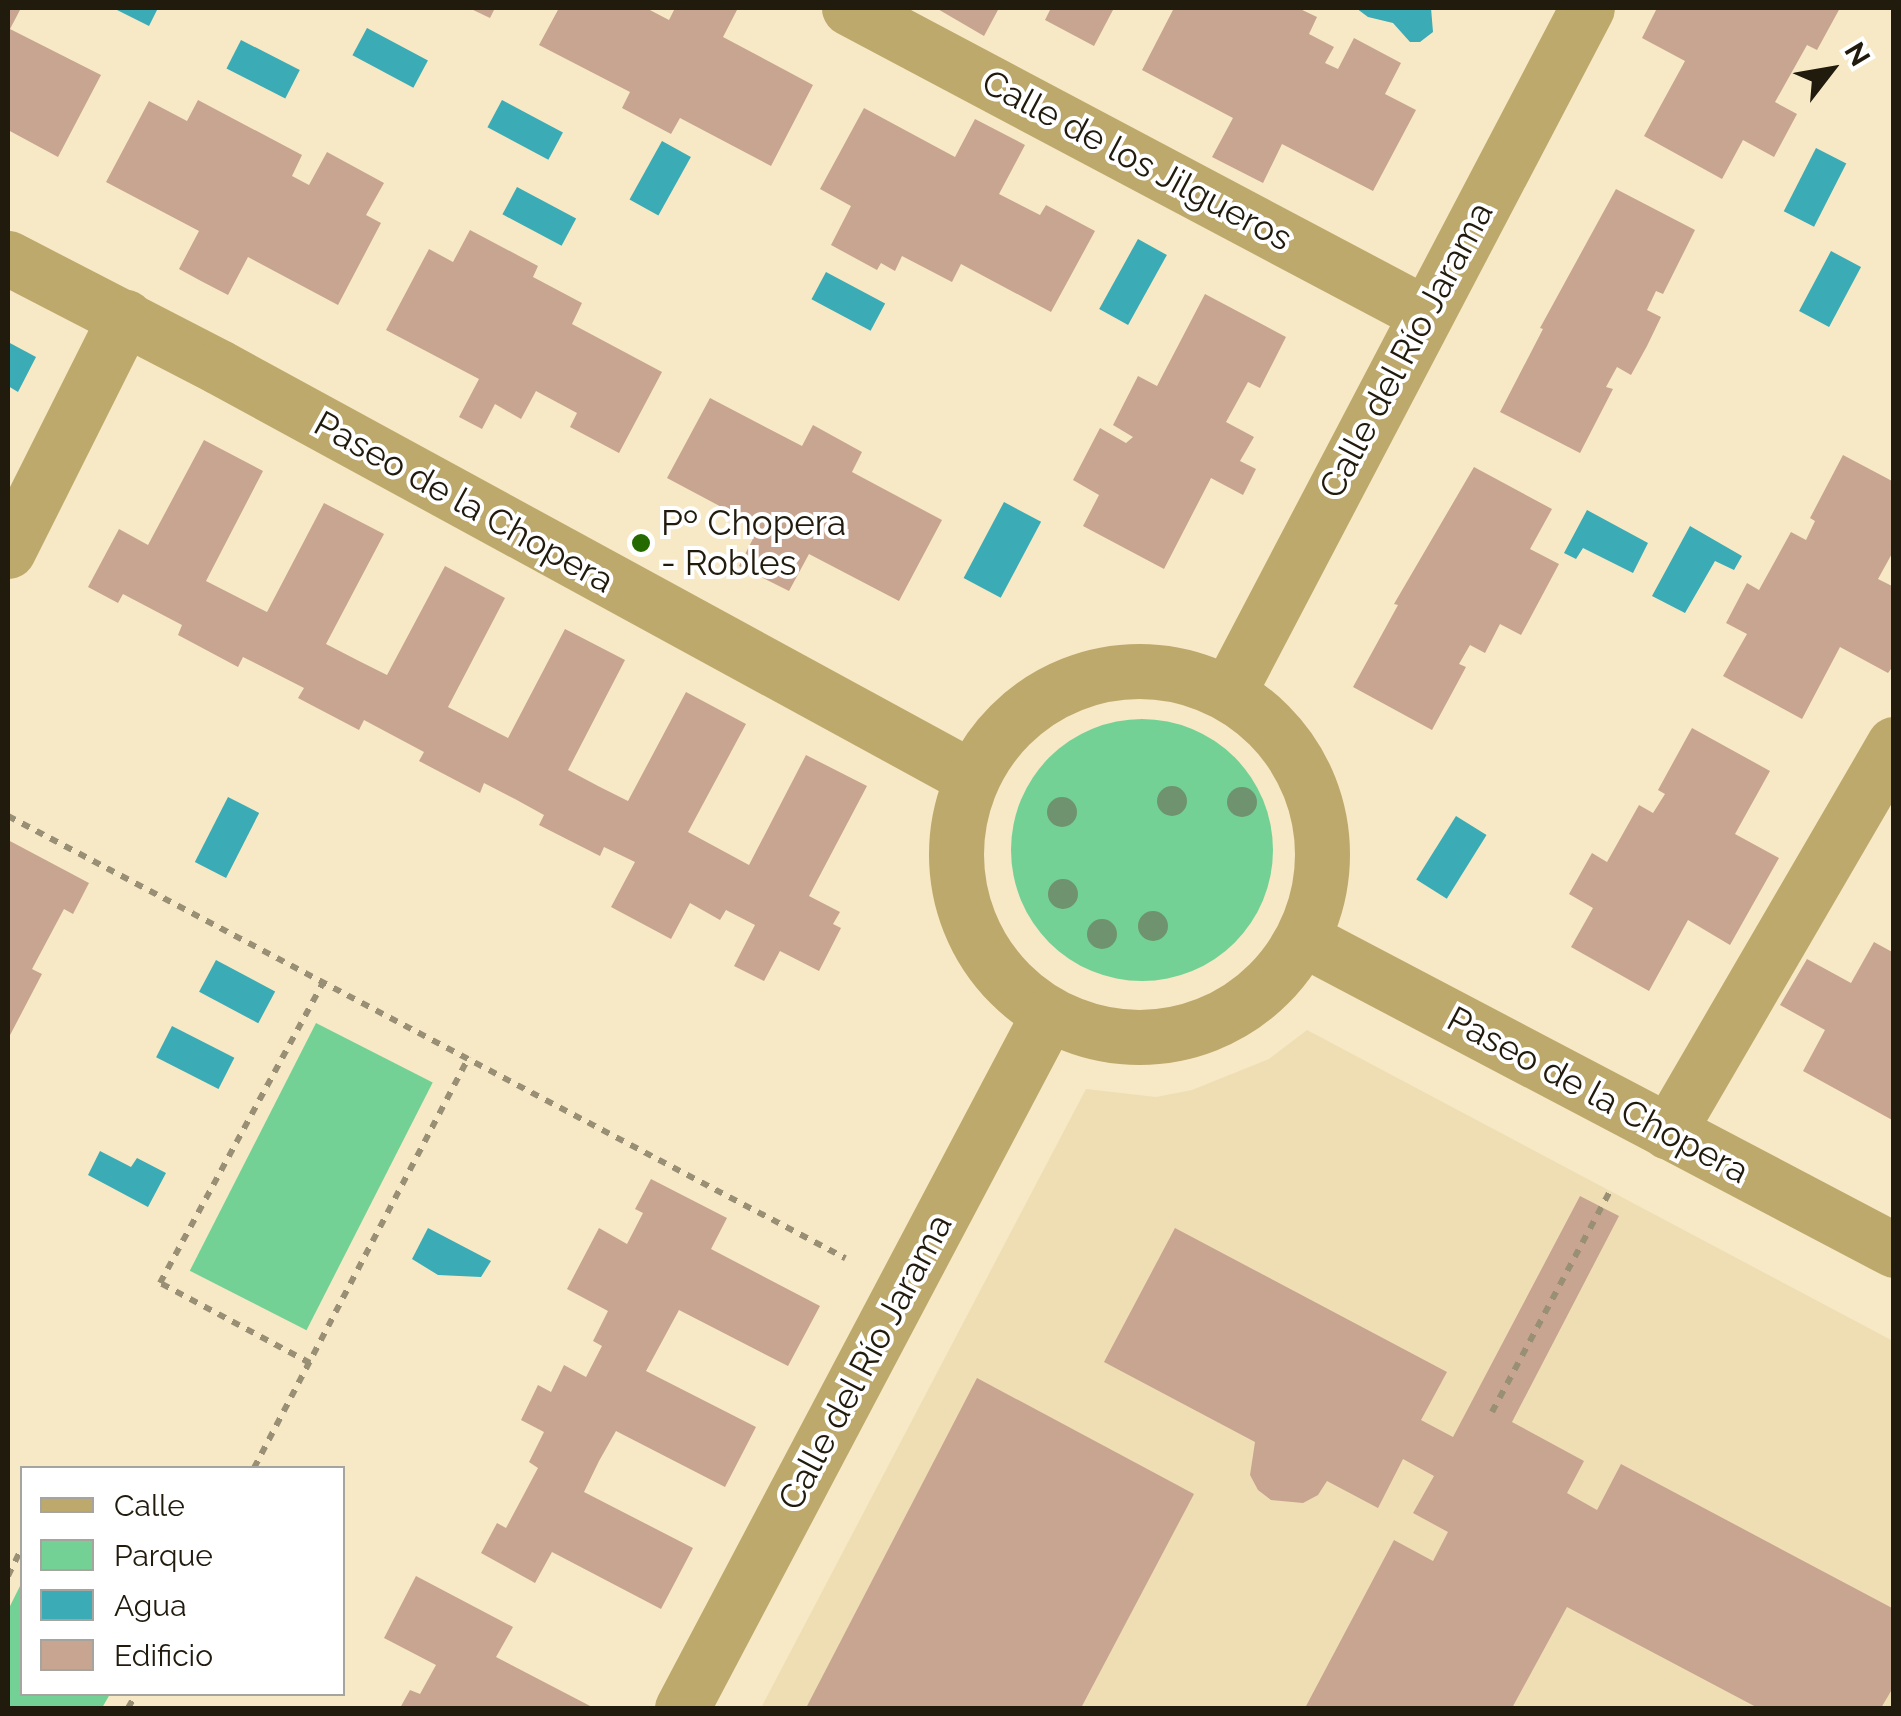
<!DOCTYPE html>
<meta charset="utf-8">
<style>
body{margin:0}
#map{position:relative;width:1901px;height:1716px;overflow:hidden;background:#f7e9c5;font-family:Raleway,sans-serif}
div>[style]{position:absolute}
.built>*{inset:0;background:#efdeb3}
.green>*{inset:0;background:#74d195;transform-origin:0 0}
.round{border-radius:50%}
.water>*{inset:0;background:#3babb5;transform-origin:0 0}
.building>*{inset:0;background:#c7a590}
.path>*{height:6px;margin-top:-3px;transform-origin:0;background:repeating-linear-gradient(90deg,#998f75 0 8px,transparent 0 16px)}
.minor>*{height:55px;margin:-27.5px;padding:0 27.5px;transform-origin:27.5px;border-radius:27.5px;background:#bda96c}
.tertiary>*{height:55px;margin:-27.5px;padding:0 27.5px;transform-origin:27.5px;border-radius:27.5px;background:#bda96c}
.tertiary>.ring{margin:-27.5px;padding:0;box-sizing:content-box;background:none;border:55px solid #bda96c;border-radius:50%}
.trees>*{width:30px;height:30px;margin:-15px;border-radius:50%;background:#6f936e}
.dots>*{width:28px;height:28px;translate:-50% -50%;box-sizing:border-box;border:5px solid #fff;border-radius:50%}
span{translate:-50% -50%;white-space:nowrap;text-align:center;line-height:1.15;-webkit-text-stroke:8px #fff;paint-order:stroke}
.street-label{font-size:35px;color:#211b0e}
.poi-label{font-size:35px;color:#211b0e}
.left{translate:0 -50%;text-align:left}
.frame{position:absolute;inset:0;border:10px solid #211b0e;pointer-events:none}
.legend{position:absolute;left:20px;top:1466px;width:325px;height:230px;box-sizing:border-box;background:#fff;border:2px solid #a6a49f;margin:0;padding:12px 18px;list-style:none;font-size:30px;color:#211b0e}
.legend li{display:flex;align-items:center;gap:20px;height:50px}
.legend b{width:50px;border:2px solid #a6a49f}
.north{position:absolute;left:1781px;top:20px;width:100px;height:100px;-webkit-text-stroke:8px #fff;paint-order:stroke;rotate:59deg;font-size:28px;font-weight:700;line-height:40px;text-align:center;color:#211b0e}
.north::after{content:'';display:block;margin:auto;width:35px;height:45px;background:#211b0e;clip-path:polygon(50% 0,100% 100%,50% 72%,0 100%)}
</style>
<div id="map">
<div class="built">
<div style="clip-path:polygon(1307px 1030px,1893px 1341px,1893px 1708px,761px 1708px,1086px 1089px,1156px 1097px,1192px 1090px,1269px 1059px)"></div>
</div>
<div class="green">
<div class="round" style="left:1011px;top:719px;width:262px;height:262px"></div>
<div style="left:316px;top:1023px;width:131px;height:278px;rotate:27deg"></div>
<div style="clip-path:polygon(22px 1582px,22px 1694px,110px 1694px,102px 1708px,8px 1708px,8px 1610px)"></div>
</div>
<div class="water">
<div style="clip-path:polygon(113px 8px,158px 8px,149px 26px)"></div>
<div style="clip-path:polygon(1356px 8px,1431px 8px,1433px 32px,1420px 42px,1410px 42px,1393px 23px,1368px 17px)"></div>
<div style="left:367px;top:28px;width:69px;height:31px;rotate:28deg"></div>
<div style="left:241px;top:40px;width:66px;height:32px;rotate:27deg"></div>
<div style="left:502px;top:100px;width:69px;height:31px;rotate:28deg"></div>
<div style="left:662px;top:141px;width:33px;height:67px;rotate:29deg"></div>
<div style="left:1816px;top:148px;width:34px;height:71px;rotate:27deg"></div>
<div style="left:517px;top:187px;width:67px;height:31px;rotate:28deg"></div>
<div style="left:1138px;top:239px;width:33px;height:80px;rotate:29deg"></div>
<div style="left:1831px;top:251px;width:34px;height:68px;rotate:28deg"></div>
<div style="left:826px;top:272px;width:67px;height:31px;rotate:28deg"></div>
<div style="clip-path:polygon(8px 342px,36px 357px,18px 392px,8px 386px)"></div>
<div style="left:1004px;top:502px;width:42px;height:86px;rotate:28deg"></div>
<div style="clip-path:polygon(1587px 510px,1648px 543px,1633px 573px,1583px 548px,1576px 559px,1564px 553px)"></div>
<div style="clip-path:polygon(1690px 526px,1742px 556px,1734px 570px,1715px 561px,1685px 613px,1652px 596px)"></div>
<div style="left:228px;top:797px;width:35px;height:73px;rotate:27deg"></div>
<div style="left:1456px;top:816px;width:36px;height:75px;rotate:32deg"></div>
<div style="left:216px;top:960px;width:67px;height:36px;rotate:28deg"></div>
<div style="left:172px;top:1026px;width:70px;height:35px;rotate:27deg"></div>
<div style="clip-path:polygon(100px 1151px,131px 1167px,137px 1158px,166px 1173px,148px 1207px,88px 1175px)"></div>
<div style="clip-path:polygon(428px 1228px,491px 1261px,481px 1277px,438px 1275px,412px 1259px)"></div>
</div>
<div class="building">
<div style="clip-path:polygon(8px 8px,21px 8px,10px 29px,101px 75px,58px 157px,8px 130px)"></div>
<div style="clip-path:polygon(469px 8px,495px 8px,490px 18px)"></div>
<div style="clip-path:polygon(559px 8px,646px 8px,669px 20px,675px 8px,738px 8px,723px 37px,813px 85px,771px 166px,680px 118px,671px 134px,622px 108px,630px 92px,539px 45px)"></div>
<div style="clip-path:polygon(936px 8px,999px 8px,984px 36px)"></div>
<div style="clip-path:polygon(1051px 8px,1114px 8px,1094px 46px,1045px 20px)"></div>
<div style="clip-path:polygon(1174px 8px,1298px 8px,1317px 17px,1309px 34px,1334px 47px,1325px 63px,1338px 69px,1354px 38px,1401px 63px,1385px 94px,1416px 110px,1373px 191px,1282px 144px,1263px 183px,1212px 157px,1233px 118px,1142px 70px)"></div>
<div style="clip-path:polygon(1657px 8px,1840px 8px,1817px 50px,1807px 45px,1775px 102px,1797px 114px,1774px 157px,1743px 140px,1722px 179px,1644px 136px,1685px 61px,1642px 38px)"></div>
<div style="clip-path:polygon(198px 100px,302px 155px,292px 176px,309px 185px,327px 152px,384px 183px,366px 215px,381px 223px,338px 305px,248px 257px,228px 295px,201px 281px,179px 269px,199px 231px,106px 182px,149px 101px,187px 121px)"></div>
<div style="clip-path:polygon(864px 108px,955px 157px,975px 119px,1025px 145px,999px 194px,1040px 215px,1046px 205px,1095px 231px,1051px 312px,961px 264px,952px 282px,902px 256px,895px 271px,881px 263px,877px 270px,831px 245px,851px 206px,820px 189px)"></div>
<div style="clip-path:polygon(1616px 189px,1695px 230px,1663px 294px,1656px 291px,1647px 310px,1661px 317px,1647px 346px,1631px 375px,1617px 367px,1606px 387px,1613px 389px,1580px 453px,1500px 412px,1543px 329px,1540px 328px)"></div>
<div style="clip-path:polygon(470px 230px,538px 266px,533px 277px,582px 303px,572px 324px,662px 372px,619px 453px,570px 427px,577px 413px,536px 391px,521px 419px,495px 404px,482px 429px,459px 417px,479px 379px,386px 330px,429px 249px,453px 262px)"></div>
<div style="clip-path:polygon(1205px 294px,1286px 337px,1260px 388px,1248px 382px,1226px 422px,1254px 437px,1240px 461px,1256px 469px,1243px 495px,1211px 478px,1164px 569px,1083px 526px,1099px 495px,1073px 480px,1100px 428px,1126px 443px,1133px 437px,1113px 425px,1138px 376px,1157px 386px)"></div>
<div style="clip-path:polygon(710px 398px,802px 446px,813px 425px,862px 452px,852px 472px,942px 520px,899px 601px,809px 554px,789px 591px,739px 566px,759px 527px,667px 478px)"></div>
<div style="clip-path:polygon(204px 440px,263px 471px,206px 581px,267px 612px,324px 503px,384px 534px,326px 644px,357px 660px,387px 675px,445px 566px,505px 598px,448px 707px,508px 738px,565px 629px,625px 660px,568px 770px,598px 786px,628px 801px,686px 692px,746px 724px,688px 832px,749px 865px,806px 755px,867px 786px,809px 896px,840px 912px,833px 924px,841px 928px,819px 971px,780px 951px,764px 981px,734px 966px,755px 925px,726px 910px,720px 920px,690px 903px,671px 939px,611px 907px,635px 862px,604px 847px,600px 856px,539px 825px,544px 815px,515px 799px,484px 783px,480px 793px,419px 761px,424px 752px,364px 720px,359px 730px,298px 698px,304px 688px,243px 657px,238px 667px,178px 635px,182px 625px,123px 594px,118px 603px,88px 587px,119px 529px,148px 545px)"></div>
<div style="clip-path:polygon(1843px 455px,1894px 482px,1894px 550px,1878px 579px,1894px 587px,1894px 665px,1888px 673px,1840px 647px,1802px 719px,1723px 676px,1747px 634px,1726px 623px,1747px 583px,1759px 590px,1791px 532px,1806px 540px,1815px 521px,1810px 518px)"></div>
<div style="clip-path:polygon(1474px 467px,1552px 509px,1530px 549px,1559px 564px,1521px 635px,1500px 624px,1485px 653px,1470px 645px,1459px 664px,1466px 667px,1432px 730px,1353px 687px,1398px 605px,1394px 604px)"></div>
<div style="clip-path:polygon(1692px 728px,1770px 771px,1735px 834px,1779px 858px,1730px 945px,1688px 920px,1649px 991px,1571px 947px,1593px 908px,1569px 894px,1592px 853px,1607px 862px,1639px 805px,1653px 813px,1665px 794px,1658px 790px)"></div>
<div style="clip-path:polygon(8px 840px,89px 883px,73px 914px,64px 909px,32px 969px,42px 974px,8px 1039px)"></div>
<div style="clip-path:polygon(1874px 942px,1894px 953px,1894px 1121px,1803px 1071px,1825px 1030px,1780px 1005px,1807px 959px,1851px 983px)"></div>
<div style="clip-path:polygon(651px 1179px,727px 1218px,711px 1249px,820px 1306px,788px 1366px,679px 1310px,646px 1371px,756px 1427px,725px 1487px,616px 1431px,599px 1461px,584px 1492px,693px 1548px,661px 1609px,552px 1552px,535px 1583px,481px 1553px,497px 1523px,506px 1528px,538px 1468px,529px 1462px,544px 1432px,521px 1420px,538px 1385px,551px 1392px,564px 1365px,586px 1377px,602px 1346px,593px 1341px,608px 1311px,567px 1289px,599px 1228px,627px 1244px,643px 1213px,635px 1209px)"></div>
<div style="clip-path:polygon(1580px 1196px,1619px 1216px,1512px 1422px,1584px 1461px,1567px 1493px,1597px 1510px,1621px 1464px,1894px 1609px,1894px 1686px,1881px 1708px,1758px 1708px,1567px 1607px,1512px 1708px,1305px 1708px,1394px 1540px,1433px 1561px,1448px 1532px,1413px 1513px,1434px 1476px,1403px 1459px,1378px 1508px,1327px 1481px,1318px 1495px,1303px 1503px,1271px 1500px,1258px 1490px,1250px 1475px,1255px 1442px,1104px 1362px,1175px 1228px,1447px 1372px,1421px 1420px,1453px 1437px)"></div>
<div style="clip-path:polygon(977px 1378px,1194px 1494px,1081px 1708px,806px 1708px)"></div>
<div style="clip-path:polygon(416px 1576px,513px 1627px,496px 1657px,594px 1708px,400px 1708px,410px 1690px,420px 1694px,436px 1665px,384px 1638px)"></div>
</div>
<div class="path">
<div style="left:8px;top:816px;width:947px;rotate:27.84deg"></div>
<div style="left:310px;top:1363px;width:170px;rotate:-151.9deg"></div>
<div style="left:160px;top:1283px;width:344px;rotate:-61.5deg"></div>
<div style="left:1492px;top:1412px;width:251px;rotate:-61.9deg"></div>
<div style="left:254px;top:1468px;width:464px;rotate:-62.4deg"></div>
<div style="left:8px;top:1576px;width:32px;rotate:-64deg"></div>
<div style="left:128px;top:1708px;width:16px;rotate:-60deg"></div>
</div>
<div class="minor">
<div style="left:849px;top:8px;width:651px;rotate:27.94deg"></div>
<div style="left:8px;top:258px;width:237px;rotate:27.3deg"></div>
<div style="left:219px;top:367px;width:857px;rotate:28.6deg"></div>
<div style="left:8px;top:551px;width:262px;rotate:-63.4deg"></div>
<div style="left:1303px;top:939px;width:668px;rotate:27.75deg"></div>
<div style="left:1668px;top:1132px;width:449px;rotate:-59.8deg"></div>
</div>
<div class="tertiary">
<div class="ring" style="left:956px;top:671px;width:311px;height:311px"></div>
<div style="left:1228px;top:693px;width:773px;rotate:-62.34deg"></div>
<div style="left:682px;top:1708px;width:784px;rotate:-62.16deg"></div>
</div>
<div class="trees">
<div style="left:1172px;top:801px"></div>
<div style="left:1242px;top:802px"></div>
<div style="left:1062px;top:812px"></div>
<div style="left:1063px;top:894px"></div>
<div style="left:1153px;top:926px"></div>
<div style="left:1102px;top:934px"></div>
</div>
<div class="dots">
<div style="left:641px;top:543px;background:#256a01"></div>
</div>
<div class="street-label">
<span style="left:1137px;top:160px;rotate:28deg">Calle de los Jilgueros</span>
<span style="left:1406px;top:350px;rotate:-62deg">Calle del Río Jarama</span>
<span style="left:464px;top:502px;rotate:29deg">Paseo de la Chopera</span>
<span style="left:1598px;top:1095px;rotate:28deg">Paseo de la Chopera</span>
<span style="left:865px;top:1362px;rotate:-62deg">Calle del Río Jarama</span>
</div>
<div class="poi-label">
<span class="left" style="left:661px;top:543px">Pº Chopera<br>- Robles</span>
</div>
<div class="frame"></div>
<ul class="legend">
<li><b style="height:12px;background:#bda96c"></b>Calle</li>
<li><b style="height:28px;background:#74d195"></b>Parque</li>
<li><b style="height:28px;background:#3babb5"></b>Agua</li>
<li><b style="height:28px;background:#c7a590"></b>Edificio</li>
</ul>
<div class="north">N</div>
</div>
